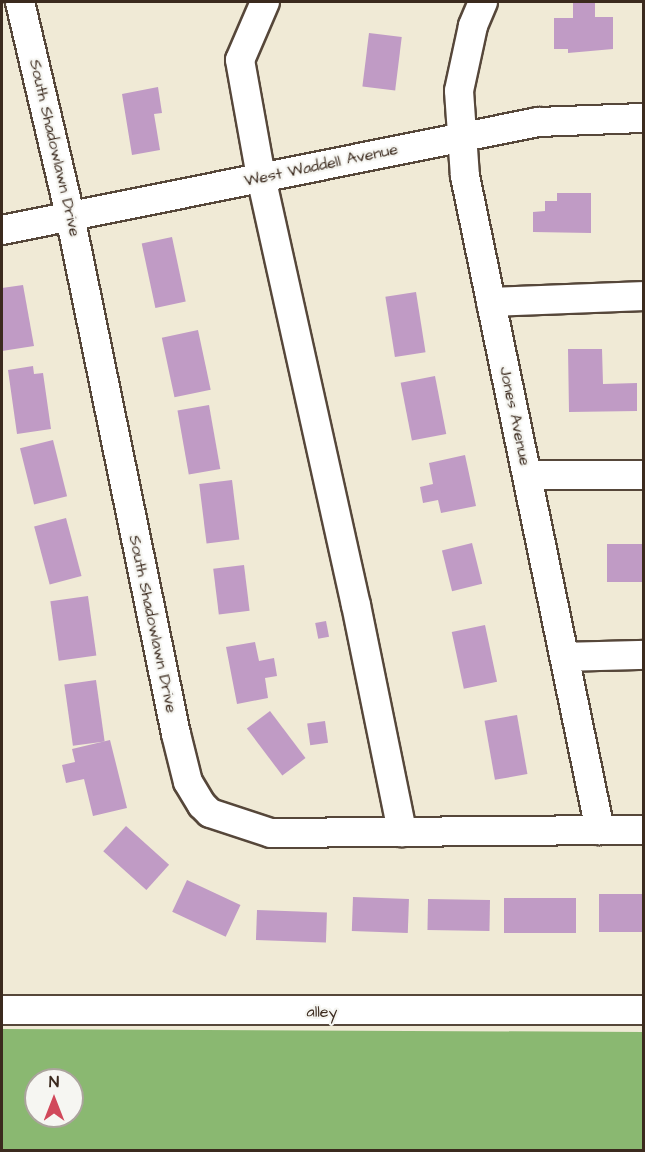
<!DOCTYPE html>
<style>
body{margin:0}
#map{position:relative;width:645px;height:1152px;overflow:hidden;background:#f0ead6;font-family:"Architects Daughter",sans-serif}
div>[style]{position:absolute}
.forest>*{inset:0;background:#8ab871}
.building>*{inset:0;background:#c09bc5;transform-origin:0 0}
.roads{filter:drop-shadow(2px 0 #56473a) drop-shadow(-2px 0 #56473a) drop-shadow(0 2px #56473a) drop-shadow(0 -2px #56473a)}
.minor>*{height:28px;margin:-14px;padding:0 14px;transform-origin:14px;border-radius:14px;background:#fff}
span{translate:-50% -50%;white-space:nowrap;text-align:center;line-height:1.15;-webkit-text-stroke:4.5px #f6f6f2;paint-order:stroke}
.street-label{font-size:16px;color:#3b2a1e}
.frame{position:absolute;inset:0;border:3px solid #3b2a1e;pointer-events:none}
.north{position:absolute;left:24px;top:1068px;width:60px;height:60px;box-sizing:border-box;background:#f6f6f2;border:2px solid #aba49d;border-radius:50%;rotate:0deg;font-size:16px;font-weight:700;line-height:24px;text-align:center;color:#3b2a1e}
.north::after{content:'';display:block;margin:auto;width:21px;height:27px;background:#d1495b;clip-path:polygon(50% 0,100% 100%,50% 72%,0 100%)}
</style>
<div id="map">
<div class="forest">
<div style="clip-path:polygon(evenodd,2px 1029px,643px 1032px,643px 1150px,2px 1150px,2px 1029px,36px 1080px,72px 1080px,72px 1116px,36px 1116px,36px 1080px)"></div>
</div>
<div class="building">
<div style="clip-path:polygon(573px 2px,595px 2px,595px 17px,613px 17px,613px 49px,568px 53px,568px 49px,554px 49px,554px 18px,573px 18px)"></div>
<div style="left:369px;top:33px;width:33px;height:54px;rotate:7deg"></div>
<div style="clip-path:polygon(158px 87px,162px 113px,154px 114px,160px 150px,132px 155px,122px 94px)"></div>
<div style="clip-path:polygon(557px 193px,591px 193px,591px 233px,533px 232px,533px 212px,545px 211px,545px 201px,557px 201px)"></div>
<div style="left:172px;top:237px;width:66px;height:31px;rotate:78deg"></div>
<div style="clip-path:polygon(23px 285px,34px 346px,2px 351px,2px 288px)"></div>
<div style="left:416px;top:292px;width:61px;height:31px;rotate:81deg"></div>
<div style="left:198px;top:330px;width:61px;height:37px;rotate:78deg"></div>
<div style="clip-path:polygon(568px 349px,602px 349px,603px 384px,637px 383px,637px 411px,569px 412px)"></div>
<div style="clip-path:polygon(33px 366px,34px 374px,43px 373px,51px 429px,17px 434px,8px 370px)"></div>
<div style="left:435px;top:376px;width:59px;height:35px;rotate:79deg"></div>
<div style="left:209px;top:405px;width:65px;height:32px;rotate:80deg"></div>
<div style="left:53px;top:440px;width:58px;height:34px;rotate:76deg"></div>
<div style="clip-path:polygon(465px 455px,476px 506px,441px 513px,438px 500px,423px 503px,420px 487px,433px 484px,429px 463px)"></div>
<div style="left:232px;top:480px;width:60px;height:33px;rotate:83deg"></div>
<div style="left:66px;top:518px;width:60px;height:33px;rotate:75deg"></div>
<div style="left:472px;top:543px;width:42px;height:31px;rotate:76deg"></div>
<div style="left:607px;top:544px;width:37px;height:38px"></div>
<div style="left:244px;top:565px;width:46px;height:31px;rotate:83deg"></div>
<div style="left:88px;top:596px;width:60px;height:38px;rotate:82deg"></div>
<div style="left:326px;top:621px;width:16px;height:11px;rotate:79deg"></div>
<div style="left:485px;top:625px;width:58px;height:34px;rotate:78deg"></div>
<div style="clip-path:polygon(255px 642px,259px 661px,274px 658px,277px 676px,265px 678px,268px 698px,237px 704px,226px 647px)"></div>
<div style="left:96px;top:680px;width:62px;height:32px;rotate:82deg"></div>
<div style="left:270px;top:711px;width:59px;height:29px;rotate:53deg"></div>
<div style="left:517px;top:715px;width:60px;height:33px;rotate:80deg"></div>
<div style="left:325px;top:721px;width:22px;height:18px;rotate:82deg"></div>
<div style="clip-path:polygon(110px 740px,127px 808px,93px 816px,84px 779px,66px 783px,62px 765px,75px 762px,72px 749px)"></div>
<div style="left:126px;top:826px;width:58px;height:34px;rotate:42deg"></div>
<div style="left:187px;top:880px;width:59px;height:35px;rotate:25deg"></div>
<div style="left:644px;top:894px;width:38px;height:45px;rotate:90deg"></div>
<div style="left:353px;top:897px;width:56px;height:34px;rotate:2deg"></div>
<div style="left:576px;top:898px;width:35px;height:72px;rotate:90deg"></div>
<div style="left:428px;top:899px;width:62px;height:31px;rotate:1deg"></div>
<div style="left:257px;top:910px;width:70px;height:30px;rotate:2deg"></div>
</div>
<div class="roads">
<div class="minor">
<div style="left:20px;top:2px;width:220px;rotate:76.8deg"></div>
<div style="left:70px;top:216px;width:529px;rotate:78.44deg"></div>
<div style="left:176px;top:734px;width:49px;rotate:76deg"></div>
<div style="left:188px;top:782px;width:27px;rotate:59deg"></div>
<div style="left:202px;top:805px;width:11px;rotate:45deg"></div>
<div style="left:210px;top:813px;width:64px;rotate:18.2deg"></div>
<div style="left:271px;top:833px;width:373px;rotate:-0.5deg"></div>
<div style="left:265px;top:2px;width:63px;rotate:113.3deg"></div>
<div style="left:240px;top:60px;width:119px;rotate:79.8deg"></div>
<div style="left:261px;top:177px;width:438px;rotate:77.5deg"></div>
<div style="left:356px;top:605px;width:232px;rotate:78.5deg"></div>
<div style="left:483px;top:2px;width:26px;rotate:113deg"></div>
<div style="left:473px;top:26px;width:66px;rotate:102.2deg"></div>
<div style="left:459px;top:91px;width:85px;rotate:86deg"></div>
<div style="left:465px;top:176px;width:668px;rotate:78.34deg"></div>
<div style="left:2px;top:230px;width:547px;rotate:-11.39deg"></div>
<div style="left:538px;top:122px;width:106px;rotate:-2.2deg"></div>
<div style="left:491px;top:302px;width:153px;rotate:-2.2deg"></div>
<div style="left:528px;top:475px;width:116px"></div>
<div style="left:565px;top:657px;width:79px;rotate:-1.5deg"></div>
<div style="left:2px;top:1010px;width:642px"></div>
</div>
</div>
<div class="street-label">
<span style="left:55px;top:148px;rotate:77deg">South Shadowlawn Drive</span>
<span style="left:321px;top:165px;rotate:-12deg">West Waddell Avenue</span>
<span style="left:515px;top:416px;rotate:78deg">Jones Avenue</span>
<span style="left:153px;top:624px;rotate:78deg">South Shadowlawn Drive</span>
<span style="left:322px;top:1012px;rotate:1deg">alley</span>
</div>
<div class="frame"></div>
<div class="north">N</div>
</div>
